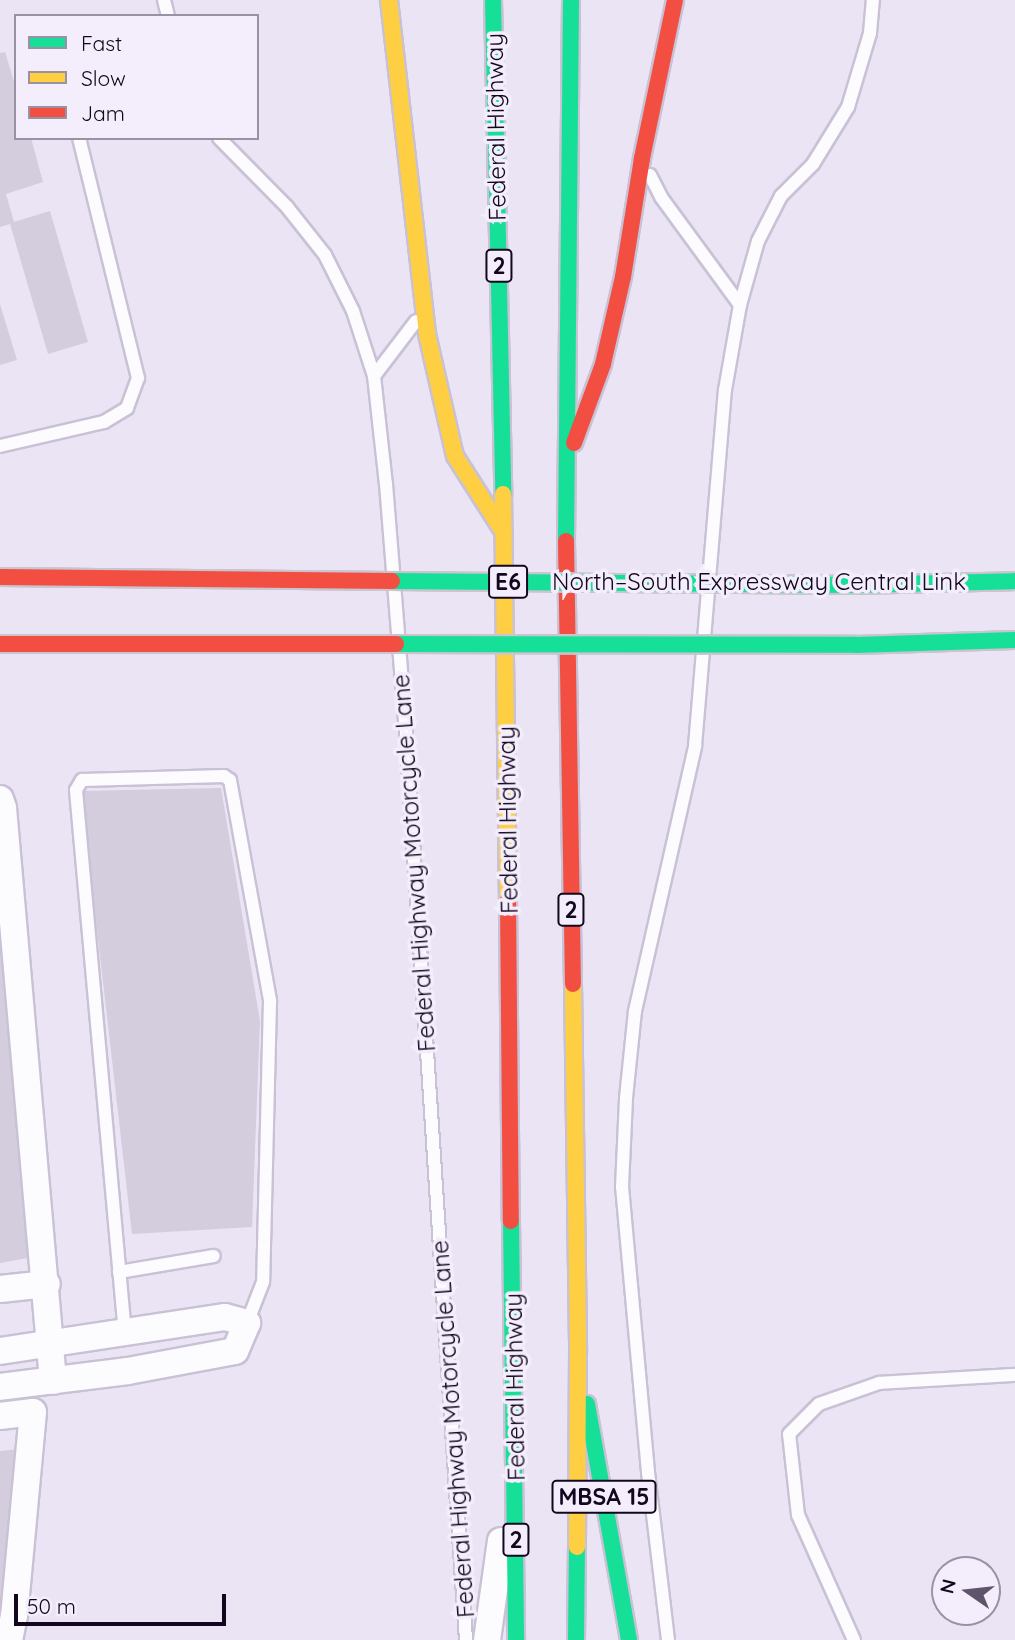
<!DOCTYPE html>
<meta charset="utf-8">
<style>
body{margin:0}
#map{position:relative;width:1015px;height:1640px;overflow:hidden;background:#ebe4f4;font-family:Quicksand,sans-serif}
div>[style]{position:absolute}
.building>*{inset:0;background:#d4cdde}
.roads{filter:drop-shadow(2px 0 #c9c1d5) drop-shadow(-2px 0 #c9c1d5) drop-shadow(0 2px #c9c1d5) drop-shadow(0 -2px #c9c1d5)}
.lane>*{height:12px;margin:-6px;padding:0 6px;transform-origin:6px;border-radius:6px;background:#fcfbfd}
.street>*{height:26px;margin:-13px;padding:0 13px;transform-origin:13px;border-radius:13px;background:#fcfbfd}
.fast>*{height:16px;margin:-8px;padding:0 8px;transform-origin:8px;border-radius:8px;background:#16e098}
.slow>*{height:16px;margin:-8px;padding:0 8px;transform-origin:8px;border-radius:8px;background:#ffcf43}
.jam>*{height:16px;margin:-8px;padding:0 8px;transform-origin:8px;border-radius:8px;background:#f24e42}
.bridges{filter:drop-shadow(2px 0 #c9c4ce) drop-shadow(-2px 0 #c9c4ce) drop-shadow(0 2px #c9c4ce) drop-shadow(0 -2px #c9c4ce)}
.fast-bridge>*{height:16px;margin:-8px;padding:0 8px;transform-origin:8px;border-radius:8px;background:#16e098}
.jam-bridge>*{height:16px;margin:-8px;padding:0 8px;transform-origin:8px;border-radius:8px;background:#f24e42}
span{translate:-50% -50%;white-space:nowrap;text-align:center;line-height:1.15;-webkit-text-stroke:7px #f4eefc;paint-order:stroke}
.shield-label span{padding:2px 5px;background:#f4eefc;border:2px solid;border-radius:5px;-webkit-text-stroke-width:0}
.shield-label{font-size:23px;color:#13071f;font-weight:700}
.street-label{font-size:24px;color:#13071f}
.legend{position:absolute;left:14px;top:14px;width:245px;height:126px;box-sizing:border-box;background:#f4eefc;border:2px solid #9a92a4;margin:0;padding:9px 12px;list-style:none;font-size:21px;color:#13071f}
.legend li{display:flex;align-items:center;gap:14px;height:35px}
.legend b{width:35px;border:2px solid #9a92a4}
.north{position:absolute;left:931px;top:1556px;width:70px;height:70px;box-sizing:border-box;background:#f4eefc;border:2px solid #9a92a4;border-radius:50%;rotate:284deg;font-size:19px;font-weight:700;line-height:28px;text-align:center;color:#13071f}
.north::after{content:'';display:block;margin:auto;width:24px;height:32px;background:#5f546a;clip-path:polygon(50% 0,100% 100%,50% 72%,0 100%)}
.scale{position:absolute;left:14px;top:1594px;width:212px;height:32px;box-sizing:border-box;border:4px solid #13071f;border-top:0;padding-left:9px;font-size:21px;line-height:24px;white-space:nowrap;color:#13071f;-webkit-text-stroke:5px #f4eefc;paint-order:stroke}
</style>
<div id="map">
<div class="building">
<div style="clip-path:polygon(5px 52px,16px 88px,16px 138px,31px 138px,43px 182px,6px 194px,14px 222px,50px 211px,88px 342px,48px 354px,10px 224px,0 227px,0 53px)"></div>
<div style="clip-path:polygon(0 304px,17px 360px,0 365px)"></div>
<div style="clip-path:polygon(221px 788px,260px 1021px,252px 1227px,132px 1234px,81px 791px)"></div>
<div style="clip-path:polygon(0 889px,39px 1256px,0 1263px)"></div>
<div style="clip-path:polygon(20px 1449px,0 1630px,0 1451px)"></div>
</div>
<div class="roads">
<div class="lane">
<div style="left:164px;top:0;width:16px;rotate:76deg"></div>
<div style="left:219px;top:138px;width:97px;rotate:45.4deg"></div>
<div style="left:287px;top:207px;width:61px;rotate:51.6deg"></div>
<div style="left:325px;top:255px;width:63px;rotate:63.4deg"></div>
<div style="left:353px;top:311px;width:68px;rotate:72.1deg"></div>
<div style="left:374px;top:376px;width:109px;rotate:83.7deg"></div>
<div style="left:386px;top:484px;width:236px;rotate:85.4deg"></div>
<div style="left:405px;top:719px;width:923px;rotate:86.21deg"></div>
<div style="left:650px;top:175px;width:25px;rotate:63deg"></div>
<div style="left:661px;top:197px;width:134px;rotate:53.8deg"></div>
<div style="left:374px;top:376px;width:69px;rotate:-52.6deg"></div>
<div style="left:0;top:446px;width:107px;rotate:-13deg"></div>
<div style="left:104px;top:422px;width:27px;rotate:-31deg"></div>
<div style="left:127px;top:408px;width:32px;rotate:-70deg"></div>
<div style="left:138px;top:378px;width:247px;rotate:-103.8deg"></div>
<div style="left:119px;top:1272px;width:96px;rotate:-9.6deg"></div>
<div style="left:125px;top:1334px;width:546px;rotate:-95.15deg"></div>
<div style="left:76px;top:790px;width:12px;rotate:-59deg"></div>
<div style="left:82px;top:780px;width:142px;rotate:-1.6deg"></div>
<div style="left:224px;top:776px;width:7px;rotate:34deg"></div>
<div style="left:230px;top:780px;width:225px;rotate:79.7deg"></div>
<div style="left:270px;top:1001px;width:281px;rotate:91.4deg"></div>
<div style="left:263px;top:1282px;width:44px;rotate:111.3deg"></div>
<div style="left:668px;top:1640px;width:169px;rotate:-96.8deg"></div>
<div style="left:648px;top:1472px;width:286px;rotate:-95.2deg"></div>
<div style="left:622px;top:1187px;width:89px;rotate:-87.4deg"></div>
<div style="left:626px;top:1098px;width:87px;rotate:-84.1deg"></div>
<div style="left:635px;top:1011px;width:272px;rotate:-77.2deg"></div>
<div style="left:695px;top:746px;width:357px;rotate:-85.2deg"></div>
<div style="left:725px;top:390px;width:86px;rotate:-80deg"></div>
<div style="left:740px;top:305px;width:66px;rotate:-74.3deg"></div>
<div style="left:758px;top:241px;width:51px;rotate:-62.9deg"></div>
<div style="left:781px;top:196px;width:45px;rotate:-45deg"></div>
<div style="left:813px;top:164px;width:67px;rotate:-58.4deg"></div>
<div style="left:848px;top:107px;width:77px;rotate:-73.4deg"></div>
<div style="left:870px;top:33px;width:33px;rotate:-85deg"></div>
<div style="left:854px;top:1640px;width:137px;rotate:-114.1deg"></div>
<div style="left:798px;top:1515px;width:81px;rotate:-96.3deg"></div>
<div style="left:789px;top:1434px;width:42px;rotate:-45deg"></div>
<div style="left:819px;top:1404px;width:64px;rotate:-19.3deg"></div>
<div style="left:879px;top:1383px;width:136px;rotate:-3.4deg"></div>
</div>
<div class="street">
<div style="left:0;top:799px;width:9px;rotate:72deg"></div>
<div style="left:3px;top:808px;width:575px;rotate:85.01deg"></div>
<div style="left:0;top:1289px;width:47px;rotate:-6.1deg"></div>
<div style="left:0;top:1351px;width:228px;rotate:-8.6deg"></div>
<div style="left:225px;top:1317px;width:23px;rotate:15deg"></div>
<div style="left:247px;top:1323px;width:30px;rotate:113deg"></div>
<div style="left:235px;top:1351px;width:109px;rotate:169.4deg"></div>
<div style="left:128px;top:1371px;width:129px;rotate:172.9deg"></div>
<div style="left:0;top:1416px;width:33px;rotate:-7deg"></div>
<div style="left:33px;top:1412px;width:204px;rotate:95.3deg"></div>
<div style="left:14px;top:1615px;width:25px;rotate:101deg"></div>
<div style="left:487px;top:1640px;width:100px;rotate:-82deg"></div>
</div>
<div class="fast">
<div style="left:493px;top:0;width:494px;rotate:88.8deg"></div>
<div style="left:566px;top:541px;width:541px;rotate:-89.47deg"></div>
<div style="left:511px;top:1221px;width:419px;rotate:89.3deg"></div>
<div style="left:587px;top:1404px;width:240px;rotate:79.9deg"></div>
<div style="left:576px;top:1640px;width:93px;rotate:-89.4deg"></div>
</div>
<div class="slow">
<div style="left:389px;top:0;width:336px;rotate:83.5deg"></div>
<div style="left:427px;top:334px;width:125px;rotate:77.1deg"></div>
<div style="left:455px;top:456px;width:91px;rotate:57.5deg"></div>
<div style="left:503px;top:494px;width:406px;rotate:89.3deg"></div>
<div style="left:573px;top:984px;width:369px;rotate:89.2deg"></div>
<div style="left:578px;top:1353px;width:194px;rotate:90.3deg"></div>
</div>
<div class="jam">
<div style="left:574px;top:443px;width:84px;rotate:-69.8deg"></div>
<div style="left:603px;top:364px;width:89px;rotate:-77.1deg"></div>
<div style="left:623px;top:277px;width:121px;rotate:-80.9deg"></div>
<div style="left:642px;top:158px;width:161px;rotate:-78.2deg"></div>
<div style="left:566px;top:541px;width:443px;rotate:89.1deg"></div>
<div style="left:508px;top:900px;width:321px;rotate:89.5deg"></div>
</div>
</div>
<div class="bridges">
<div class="fast-bridge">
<div style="left:392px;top:581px;width:463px;rotate:0.5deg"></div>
<div style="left:855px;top:585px;width:160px;rotate:-1.4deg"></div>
<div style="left:396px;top:644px;width:460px;rotate:0.1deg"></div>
<div style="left:856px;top:645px;width:159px;rotate:-1.8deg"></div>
</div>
<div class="jam-bridge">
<div style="left:0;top:577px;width:392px;rotate:0.6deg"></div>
<div style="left:0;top:644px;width:396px"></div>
</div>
</div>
<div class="shield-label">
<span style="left:499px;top:266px">2</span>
<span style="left:508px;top:582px">E6</span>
<span style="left:571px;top:910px">2</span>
<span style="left:604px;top:1497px">MBSA 15</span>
<span style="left:516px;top:1540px">2</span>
</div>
<div class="street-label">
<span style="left:496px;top:127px;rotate:-91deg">Federal Highway</span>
<span style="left:759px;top:582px">North–South Expressway Central Link</span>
<span style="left:508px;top:820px;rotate:-91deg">Federal Highway</span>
<span style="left:414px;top:863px;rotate:-94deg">Federal Highway Motorcycle Lane</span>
<span style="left:515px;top:1387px;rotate:-91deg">Federal Highway</span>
<span style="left:453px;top:1429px;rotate:-94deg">Federal Highway Motorcycle Lane</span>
</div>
<ul class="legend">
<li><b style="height:9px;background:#16e098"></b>Fast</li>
<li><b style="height:9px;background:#ffcf43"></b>Slow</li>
<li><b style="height:9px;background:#f24e42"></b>Jam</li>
</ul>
<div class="north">N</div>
<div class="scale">50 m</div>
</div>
